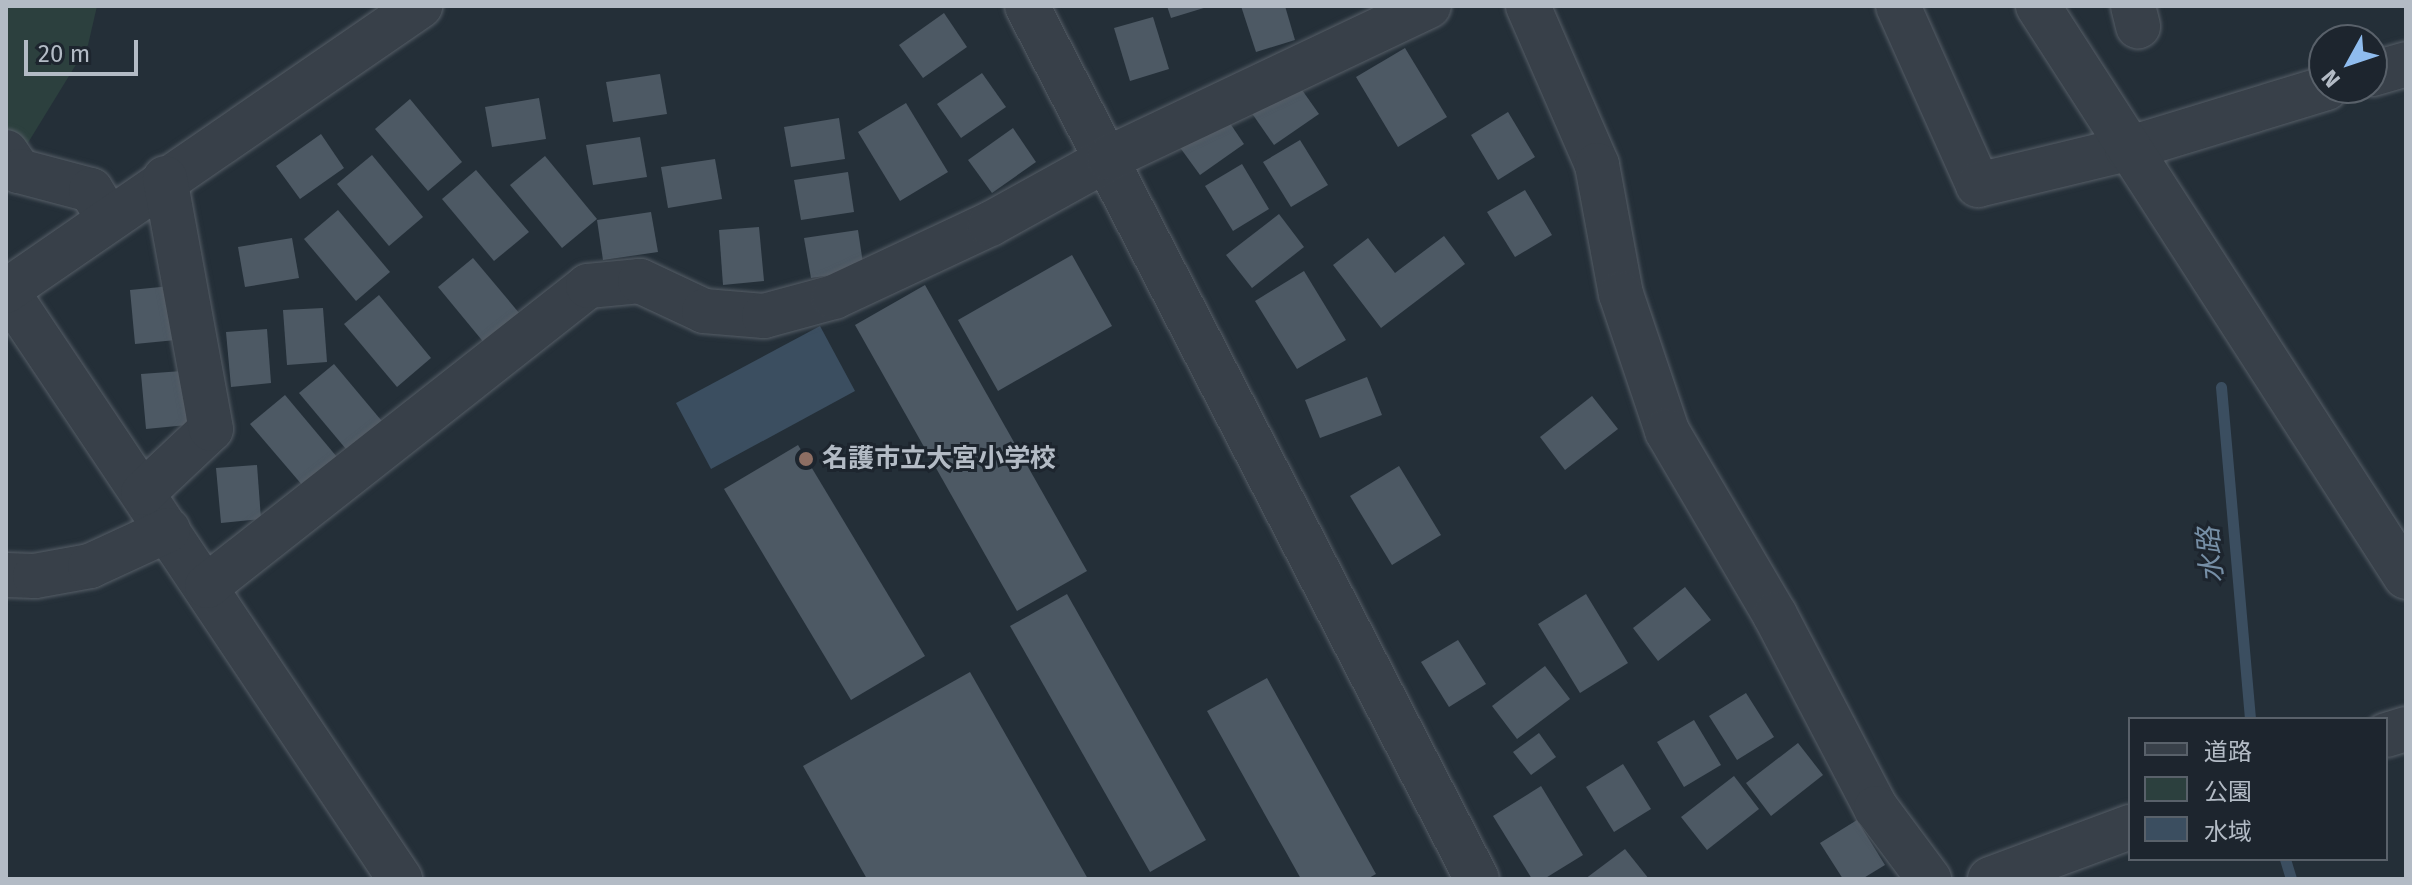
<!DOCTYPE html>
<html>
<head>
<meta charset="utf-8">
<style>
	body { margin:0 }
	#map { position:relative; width:2412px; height:885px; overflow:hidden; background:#242f38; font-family:"Fira Sans","Noto Sans JP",sans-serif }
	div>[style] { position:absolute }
	.green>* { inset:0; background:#2c403e }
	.water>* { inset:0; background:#3b4e60 }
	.stream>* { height:11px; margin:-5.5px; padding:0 5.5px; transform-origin:5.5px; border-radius:5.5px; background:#3b4e60 }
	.building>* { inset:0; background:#4d5964 }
	.roads { filter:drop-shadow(0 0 2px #565e67) drop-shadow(0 0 2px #565e67) }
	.minor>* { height:44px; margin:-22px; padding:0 22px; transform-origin:22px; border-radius:22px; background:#384049 }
	.dots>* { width:22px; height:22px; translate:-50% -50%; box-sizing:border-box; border:4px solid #1d252e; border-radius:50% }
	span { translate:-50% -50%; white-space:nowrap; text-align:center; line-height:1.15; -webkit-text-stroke:6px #1d252e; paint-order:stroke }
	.poi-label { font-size:26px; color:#b3bbc5; font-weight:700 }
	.left { translate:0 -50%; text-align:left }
	.water-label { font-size:28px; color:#768fa6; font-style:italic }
	.frame { position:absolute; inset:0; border:8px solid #b3bbc5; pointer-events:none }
	.legend { position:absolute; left:2128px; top:717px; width:260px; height:144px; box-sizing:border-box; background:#1d252e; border:2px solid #59616a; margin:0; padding:10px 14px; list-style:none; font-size:24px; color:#b3bbc5 }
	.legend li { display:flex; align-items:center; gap:16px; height:40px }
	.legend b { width:40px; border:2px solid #59616a }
	.north { position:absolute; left:2308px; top:24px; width:80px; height:80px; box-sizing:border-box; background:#1d252e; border:2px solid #59616a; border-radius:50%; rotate:230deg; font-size:22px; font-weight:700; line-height:32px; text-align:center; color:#b3bbc5 }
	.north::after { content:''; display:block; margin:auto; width:28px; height:36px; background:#8fbcee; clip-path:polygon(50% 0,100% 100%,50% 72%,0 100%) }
	.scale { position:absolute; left:24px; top:40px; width:114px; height:36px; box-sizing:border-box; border:4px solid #b3bbc5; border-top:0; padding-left:10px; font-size:24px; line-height:28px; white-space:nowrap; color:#b3bbc5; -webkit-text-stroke:6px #1d252e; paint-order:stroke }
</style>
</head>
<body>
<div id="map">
	<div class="green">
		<div style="clip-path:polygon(6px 6px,97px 6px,88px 45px,18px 159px,6px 145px)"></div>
	</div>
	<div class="water">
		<div style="clip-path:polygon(820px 326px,855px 391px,711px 469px,676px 403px)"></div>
	</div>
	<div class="stream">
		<div style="left:2221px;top:387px;width:333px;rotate:85deg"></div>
		<div style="left:2285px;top:859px;width:21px;rotate:73deg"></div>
	</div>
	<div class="building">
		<div style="clip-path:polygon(1167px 6px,1207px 6px,1207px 7px,1171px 18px)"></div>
		<div style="clip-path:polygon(1241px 6px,1285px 6px,1295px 40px,1256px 52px)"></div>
		<div style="clip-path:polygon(944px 13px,967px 47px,923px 78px,899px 45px)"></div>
		<div style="clip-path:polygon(1153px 17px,1169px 69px,1130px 81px,1114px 28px)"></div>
		<div style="clip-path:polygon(1405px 48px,1447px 117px,1398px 147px,1356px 77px)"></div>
		<div style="clip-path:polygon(982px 73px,1006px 107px,961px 138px,937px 104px)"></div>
		<div style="clip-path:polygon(660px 74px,667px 114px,613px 122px,606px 82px)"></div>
		<div style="clip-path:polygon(1295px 80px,1319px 114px,1274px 145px,1251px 112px)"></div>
		<div style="clip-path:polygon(539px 98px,546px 139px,492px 147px,485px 107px)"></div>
		<div style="clip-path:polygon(410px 99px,462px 162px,428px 191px,375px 129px)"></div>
		<div style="clip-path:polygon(906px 103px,948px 172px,900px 201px,858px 132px)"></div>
		<div style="clip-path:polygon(1221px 110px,1244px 144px,1200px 175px,1176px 142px)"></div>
		<div style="clip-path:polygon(1508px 112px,1535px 157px,1498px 180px,1471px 135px)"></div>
		<div style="clip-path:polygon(839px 118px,845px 159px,791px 167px,784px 127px)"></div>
		<div style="clip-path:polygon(1013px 128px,1036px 162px,992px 193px,968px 160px)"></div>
		<div style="clip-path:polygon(321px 134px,344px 168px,300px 199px,276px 166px)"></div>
		<div style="clip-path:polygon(640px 137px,647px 177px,593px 185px,586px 145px)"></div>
		<div style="clip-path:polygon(1300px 140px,1328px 185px,1291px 207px,1263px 162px)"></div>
		<div style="clip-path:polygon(372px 155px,423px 217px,389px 246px,337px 184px)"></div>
		<div style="clip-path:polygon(545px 156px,597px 219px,562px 248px,510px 185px)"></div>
		<div style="clip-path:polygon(715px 159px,722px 199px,668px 208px,661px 167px)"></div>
		<div style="clip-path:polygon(1242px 164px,1269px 209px,1233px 231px,1205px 186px)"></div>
		<div style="clip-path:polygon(476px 170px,529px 232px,494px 261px,442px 199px)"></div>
		<div style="clip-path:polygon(848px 172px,854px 212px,801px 220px,794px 180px)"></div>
		<div style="clip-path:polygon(1525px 190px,1552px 235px,1515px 257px,1487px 212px)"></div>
		<div style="clip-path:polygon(338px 210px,390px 272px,356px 301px,304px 239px)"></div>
		<div style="clip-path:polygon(651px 212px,658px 252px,603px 260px,597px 220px)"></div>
		<div style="clip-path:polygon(1279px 214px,1304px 247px,1252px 288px,1226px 255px)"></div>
		<div style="clip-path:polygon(759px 227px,764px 281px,723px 285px,719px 230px)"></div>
		<div style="clip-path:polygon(858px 230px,864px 270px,811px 278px,804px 238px)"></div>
		<div style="clip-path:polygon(1444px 236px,1465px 264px,1381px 328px,1333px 265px,1368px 238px,1395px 273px)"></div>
		<div style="clip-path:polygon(292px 238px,299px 278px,245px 287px,238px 247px)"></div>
		<div style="clip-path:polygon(1072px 255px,1112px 326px,998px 391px,958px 320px)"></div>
		<div style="clip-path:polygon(473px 258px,525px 320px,490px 350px,438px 287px)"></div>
		<div style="clip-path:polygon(1304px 271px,1346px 340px,1297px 369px,1255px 301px)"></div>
		<div style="clip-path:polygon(925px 285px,1087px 571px,1017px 611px,855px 325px)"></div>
		<div style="clip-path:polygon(171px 286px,176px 340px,135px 344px,130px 290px)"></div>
		<div style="clip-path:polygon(379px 295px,431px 358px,397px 387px,344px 324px)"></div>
		<div style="clip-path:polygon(323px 308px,327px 362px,287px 365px,283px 310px)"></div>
		<div style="clip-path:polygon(267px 329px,271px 383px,231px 387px,226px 332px)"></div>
		<div style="clip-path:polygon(334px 364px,386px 426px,351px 455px,299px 393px)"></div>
		<div style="clip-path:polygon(182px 371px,187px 425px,146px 429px,141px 374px)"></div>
		<div style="clip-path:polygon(1367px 377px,1382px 415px,1320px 438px,1305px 400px)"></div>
		<div style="clip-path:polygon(285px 395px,337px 457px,303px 486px,250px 424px)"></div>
		<div style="clip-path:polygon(1592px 396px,1618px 429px,1565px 470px,1540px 437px)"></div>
		<div style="clip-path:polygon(798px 445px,925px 656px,851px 700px,724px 489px)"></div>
		<div style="clip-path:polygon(257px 465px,261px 519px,221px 523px,216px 468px)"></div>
		<div style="clip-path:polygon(1399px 466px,1441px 535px,1392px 565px,1350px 496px)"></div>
		<div style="clip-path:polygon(1685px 587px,1711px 620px,1658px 661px,1633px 628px)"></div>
		<div style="clip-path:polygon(1067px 594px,1206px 840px,1150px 872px,1010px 626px)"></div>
		<div style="clip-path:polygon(1586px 594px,1628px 663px,1580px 693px,1538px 624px)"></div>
		<div style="clip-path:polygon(1458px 640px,1486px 684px,1449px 707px,1421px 662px)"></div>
		<div style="clip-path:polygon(1545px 666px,1570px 699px,1517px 739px,1492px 706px)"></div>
		<div style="clip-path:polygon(970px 672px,1088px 879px,867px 879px,803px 766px)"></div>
		<div style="clip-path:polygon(1267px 678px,1376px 874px,1367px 879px,1301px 879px,1207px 711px)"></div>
		<div style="clip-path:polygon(1746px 693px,1774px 737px,1737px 760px,1709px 716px)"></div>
		<div style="clip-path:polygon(1694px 720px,1721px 765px,1684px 787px,1657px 742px)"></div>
		<div style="clip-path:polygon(1539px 733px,1556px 757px,1531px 775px,1513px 752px)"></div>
		<div style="clip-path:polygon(1798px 743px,1823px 775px,1771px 816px,1746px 783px)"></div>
		<div style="clip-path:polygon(1623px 764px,1651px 809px,1614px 832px,1586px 787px)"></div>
		<div style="clip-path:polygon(1734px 776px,1759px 809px,1707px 850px,1681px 817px)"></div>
		<div style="clip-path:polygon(1541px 786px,1583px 855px,1544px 879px,1532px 879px,1493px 816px)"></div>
		<div style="clip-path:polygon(1857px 820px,1885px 865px,1862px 879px,1843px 879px,1820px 843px)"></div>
		<div style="clip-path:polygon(1625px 849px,1649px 879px,1585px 879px)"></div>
	</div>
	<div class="roads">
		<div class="minor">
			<div style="left:1027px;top:6px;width:982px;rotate:62.73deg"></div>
			<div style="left:1528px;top:6px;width:173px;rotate:66.5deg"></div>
			<div style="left:1597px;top:165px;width:131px;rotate:79.5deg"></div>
			<div style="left:1621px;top:294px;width:145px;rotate:71.4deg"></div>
			<div style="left:1667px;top:431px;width:213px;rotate:59.6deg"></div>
			<div style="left:1775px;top:615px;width:218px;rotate:62.4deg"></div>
			<div style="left:1876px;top:808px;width:89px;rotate:53.3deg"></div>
			<div style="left:1898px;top:6px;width:196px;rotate:65.9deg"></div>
			<div style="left:1978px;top:185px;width:153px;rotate:-13.6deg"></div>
			<div style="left:2127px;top:149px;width:208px;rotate:-17deg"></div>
			<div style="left:2038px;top:6px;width:679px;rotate:57.2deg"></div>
			<div style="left:2133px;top:6px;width:21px;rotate:76deg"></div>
			<div style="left:2372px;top:74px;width:35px;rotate:-16deg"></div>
			<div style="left:6px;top:152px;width:23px;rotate:56deg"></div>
			<div style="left:19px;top:171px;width:74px;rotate:14.8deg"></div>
			<div style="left:91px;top:190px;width:33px;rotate:59deg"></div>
			<div style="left:6px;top:290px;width:709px;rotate:56.22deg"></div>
			<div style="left:6px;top:291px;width:503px;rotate:-34.54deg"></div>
			<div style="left:143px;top:493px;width:93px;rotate:-43.3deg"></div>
			<div style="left:211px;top:429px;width:255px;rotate:-100.4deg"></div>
			<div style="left:6px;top:575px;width:29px;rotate:2deg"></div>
			<div style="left:35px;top:576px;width:56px;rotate:-10.3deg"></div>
			<div style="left:90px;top:566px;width:86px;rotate:-24.8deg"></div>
			<div style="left:207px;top:586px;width:485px;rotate:-38.2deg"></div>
			<div style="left:588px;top:286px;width:52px;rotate:-5.5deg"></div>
			<div style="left:640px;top:281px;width:71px;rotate:25.1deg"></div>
			<div style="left:704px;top:311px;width:60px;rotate:4.8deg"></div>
			<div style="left:764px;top:316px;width:73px;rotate:-15.2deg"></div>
			<div style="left:834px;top:297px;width:172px;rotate:-25.1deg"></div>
			<div style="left:990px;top:224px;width:136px;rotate:-29deg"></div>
			<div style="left:1109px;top:158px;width:354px;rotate:-25.4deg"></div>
			<div style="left:2386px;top:735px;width:21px;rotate:-17deg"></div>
			<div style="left:1990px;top:879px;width:149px;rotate:-20.4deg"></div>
		</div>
	</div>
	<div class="dots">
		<div style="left:806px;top:459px;background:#8d6e63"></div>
	</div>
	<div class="poi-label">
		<span class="left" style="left:822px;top:459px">名護市立大宮小学校</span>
	</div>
	<div class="water-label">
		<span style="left:2211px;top:555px;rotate:-95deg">水路</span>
	</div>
	<div class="frame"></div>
	<ul class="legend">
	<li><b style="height:10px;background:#384049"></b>道路</li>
	<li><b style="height:22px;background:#2c403e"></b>公園</li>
	<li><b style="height:22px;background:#3b4e60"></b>水域</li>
	</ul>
	<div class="north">N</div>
	<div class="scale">20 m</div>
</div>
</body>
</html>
